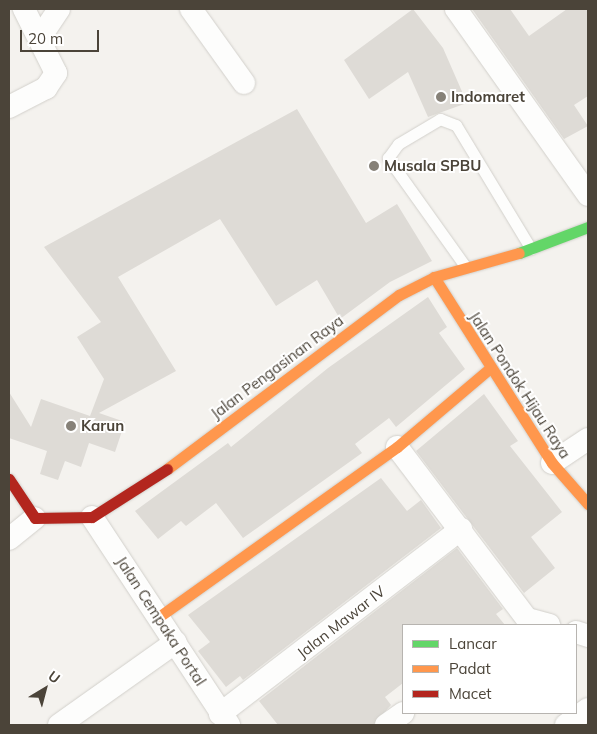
<!DOCTYPE html>
<html>
<head>
<meta charset="utf-8">
<style>
	body { margin:0 }
	#map { position:relative; width:597px; height:734px; overflow:hidden; background:#f4f2ee; font-family:Mulish,sans-serif }
	div>[style] { position:absolute }
	.building>* { inset:0; background:#dedbd6 }
	.roads { filter:drop-shadow(0 0 1px #d2d0cb) drop-shadow(0 0 1px #d2d0cb) }
	.lane>* { height:11px; margin:-5.5px; padding:0 5.5px; transform-origin:5.5px; border-radius:5.5px; background:#fdfdfc }
	.street>* { height:22px; margin:-11px; padding:0 11px; transform-origin:11px; border-radius:11px; background:#fdfdfc }
	.fast>* { height:11px; margin:-5.5px; padding:0 5.5px; transform-origin:5.5px; border-radius:5.5px; background:#63d668 }
	.slow>* { height:11px; margin:-5.5px; padding:0 5.5px; transform-origin:5.5px; border-radius:5.5px; background:#ff974d }
	.jam>* { height:11px; margin:-5.5px; padding:0 5.5px; transform-origin:5.5px; border-radius:5.5px; background:#b3261e }
	.dots>* { width:14px; height:14px; translate:-50% -50%; box-sizing:border-box; border:2px solid #fff; border-radius:50% }
	span { translate:-50% -50%; white-space:nowrap; text-align:center; line-height:1.15; -webkit-text-stroke:4px #fff; paint-order:stroke }
	.poi-label { font-size:15px; color:#4b4439; font-weight:700 }
	.left { translate:0 -50%; text-align:left }
	.street-label { font-size:15px; color:#4b4439 }
	.frame { position:absolute; inset:0; border:10px solid #4b4439; pointer-events:none }
	.legend { position:absolute; left:402px; top:624px; width:175px; height:90px; box-sizing:border-box; background:#fff; border:1px solid #b7b4b0; margin:0; padding:6px 9px; list-style:none; font-size:15px; color:#4b4439 }
	.legend li { display:flex; align-items:center; gap:10px; height:25px }
	.legend b { width:25px; border:1px solid #b7b4b0 }
	.north { position:absolute; left:20px; top:664px; width:50px; height:50px; -webkit-text-stroke:4px #fff; paint-order:stroke; rotate:37deg; font-size:14px; font-weight:700; line-height:20px; text-align:center; color:#4b4439 }
	.north::after { content:''; display:block; margin:auto; width:18px; height:22px; background:#4b4439; clip-path:polygon(50% 0,100% 100%,50% 72%,0 100%) }
	.scale { position:absolute; left:20px; top:30px; width:79px; height:22px; box-sizing:border-box; border:2px solid #4b4439; border-top:0; padding-left:6px; font-size:15px; line-height:18px; white-space:nowrap; color:#4b4439; -webkit-text-stroke:4px #fff; paint-order:stroke }
</style>
</head>
<body>
<div id="map">
	<div class="building">
		<div style="clip-path:polygon(413px 9px,443px 48px,467px 103px,428px 117px,408px 72px,369px 99px,344px 60px)"></div>
		<div style="clip-path:polygon(472px 9px,510px 9px,529px 36px,567px 9px,588px 9px,588px 96px,574px 105px,588px 126px,564px 139px)"></div>
		<div style="clip-path:polygon(297px 109px,366px 223px,397px 204px,432px 261px,390px 282px,340px 319px,317px 280px,276px 306px,220px 219px,118px 277px,176px 371px,99px 413px,125px 422px,115px 452px,89px 443px,81px 467px,65px 461px,58px 480px,40px 474px,47px 451px,9px 438px,9px 392px,31px 427px,41px 399px,90px 416px,104px 379px,77px 337px,101px 322px,44px 247px)"></div>
		<div style="clip-path:polygon(428px 297px,447px 327px,439px 333px,465px 369px,396px 427px,389px 418px,355px 444px,362px 453px,243px 538px,216px 503px,186px 526px,181px 521px,158px 539px,135px 511px,228px 443px,231px 447px,328px 368px)"></div>
		<div style="clip-path:polygon(484px 394px,518px 441px,510px 446px,562px 512px,531px 537px,555px 568px,524px 593px,416px 451px)"></div>
		<div style="clip-path:polygon(381px 478px,407px 511px,421px 500px,441px 528px,243px 680px,240px 676px,226px 687px,198px 651px,210px 642px,188px 615px)"></div>
		<div style="clip-path:polygon(457px 548px,503px 609px,496px 614px,505px 625px,403px 625px,403px 683px,385px 697px,391px 705px,373px 725px,278px 725px,259px 701px)"></div>
	</div>
	<div class="roads">
		<div class="lane">
			<div style="left:465px;top:266px;width:133px;rotate:-125.5deg"></div>
			<div style="left:388px;top:158px;width:17px;rotate:-54deg"></div>
			<div style="left:398px;top:144px;width:49px;rotate:-30.8deg"></div>
			<div style="left:440px;top:119px;width:17px;rotate:21deg"></div>
			<div style="left:456px;top:125px;width:145px;rotate:58.8deg"></div>
		</div>
		<div class="street">
			<div style="left:191px;top:9px;width:91px;rotate:54.4deg"></div>
			<div style="left:456px;top:9px;width:228px;rotate:54.6deg"></div>
			<div style="left:41px;top:36px;width:32px;rotate:-56deg"></div>
			<div style="left:9px;top:107px;width:42px;rotate:-27.2deg"></div>
			<div style="left:46px;top:88px;width:18px;rotate:-56deg"></div>
			<div style="left:56px;top:73px;width:72px;rotate:-116.6deg"></div>
			<div style="left:397px;top:447px;width:216px;rotate:52.9deg"></div>
			<div style="left:527px;top:619px;width:23px;rotate:15deg"></div>
			<div style="left:552px;top:463px;width:43px;rotate:-33.7deg"></div>
			<div style="left:92px;top:517px;width:249px;rotate:56.6deg"></div>
			<div style="left:9px;top:539px;width:33px;rotate:-39deg"></div>
			<div style="left:576px;top:632px;width:13px;rotate:18deg"></div>
			<div style="left:220px;top:714px;width:304px;rotate:-37.5deg"></div>
			<div style="left:59px;top:725px;width:143px;rotate:-35.4deg"></div>
			<div style="left:386px;top:725px;width:21px;rotate:-35deg"></div>
			<div style="left:566px;top:725px;width:27px;rotate:-36deg"></div>
		</div>
		<div class="fast">
			<div style="left:519px;top:253px;width:74px;rotate:-20.6deg"></div>
		</div>
		<div class="slow">
			<div style="left:434px;top:277px;width:220px;rotate:57.6deg"></div>
			<div style="left:552px;top:463px;width:55px;rotate:48.7deg"></div>
			<div style="left:167px;top:469px;width:290px;rotate:-36.9deg"></div>
			<div style="left:399px;top:295px;width:39px;rotate:-27deg"></div>
			<div style="left:434px;top:277px;width:88px;rotate:-15.8deg"></div>
			<div style="left:160px;top:616px;width:291px;rotate:-35.5deg"></div>
			<div style="left:397px;top:447px;width:122px;rotate:-40.3deg"></div>
		</div>
		<div class="jam">
			<div style="left:9px;top:479px;width:47px;rotate:56.3deg"></div>
			<div style="left:35px;top:518px;width:57px;rotate:-1deg"></div>
			<div style="left:92px;top:517px;width:89px;rotate:-32.6deg"></div>
		</div>
	</div>
	<div class="dots">
		<div style="left:441px;top:97px;background:#868178"></div>
		<div style="left:374px;top:166px;background:#868178"></div>
		<div style="left:71px;top:426px;background:#868178"></div>
	</div>
	<div class="poi-label">
		<span class="left" style="left:451px;top:97px">Indomaret</span>
		<span class="left" style="left:384px;top:166px">Musala SPBU</span>
		<span class="left" style="left:81px;top:426px">Karun</span>
	</div>
	<div class="street-label">
		<span style="left:277px;top:367px;rotate:-37deg">Jalan Pengasinan Raya</span>
		<span style="left:520px;top:385px;rotate:57deg">Jalan Pondok Hijau Raya</span>
		<span style="left:161px;top:621px;rotate:57deg">Jalan Cempaka Portal</span>
		<span style="left:341px;top:622px;rotate:-38deg">Jalan Mawar IV</span>
	</div>
	<div class="frame"></div>
	<ul class="legend">
	<li><b style="height:6px;background:#63d668"></b>Lancar</li>
	<li><b style="height:6px;background:#ff974d"></b>Padat</li>
	<li><b style="height:6px;background:#b3261e"></b>Macet</li>
	</ul>
	<div class="north">U</div>
	<div class="scale">20 m</div>
</div>
</body>
</html>
